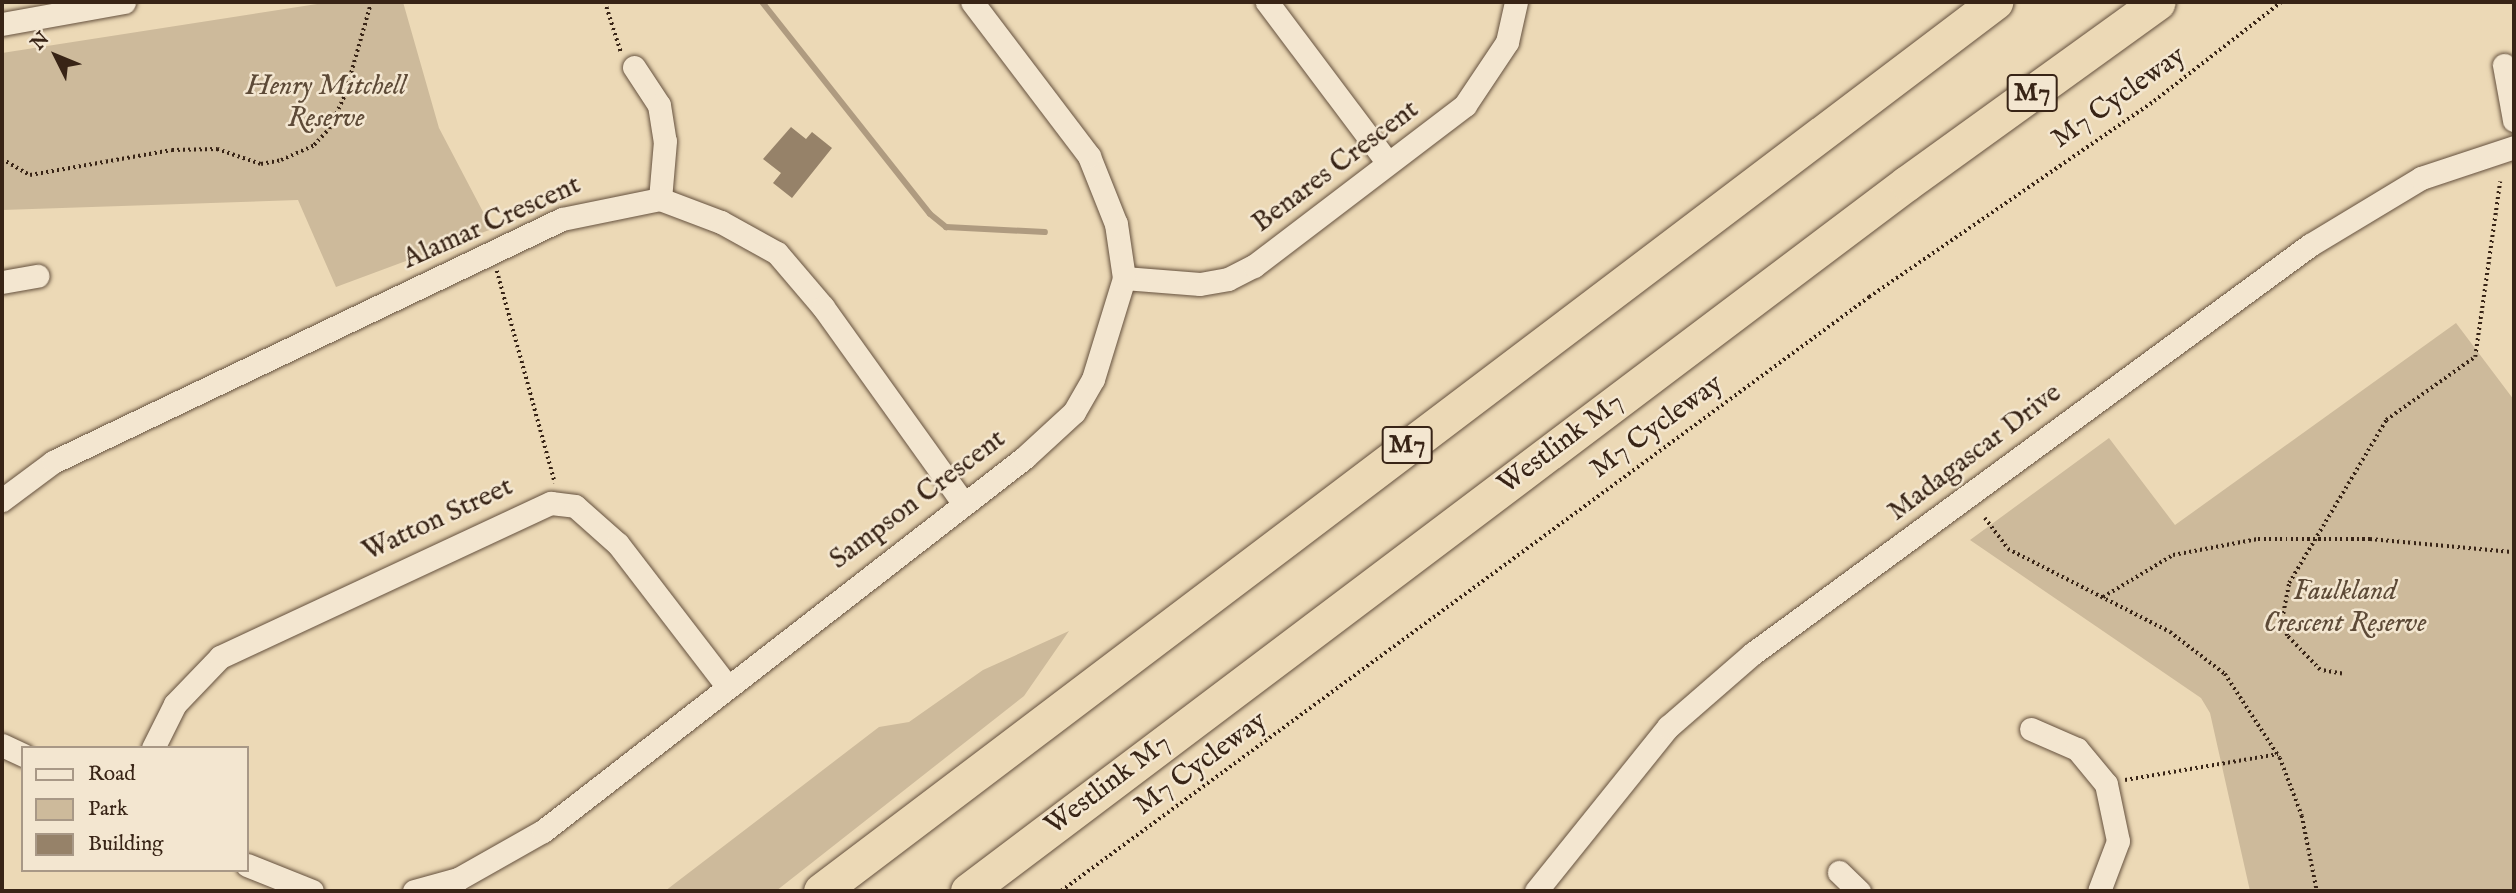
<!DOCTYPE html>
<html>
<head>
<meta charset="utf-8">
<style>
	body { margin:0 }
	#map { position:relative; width:2516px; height:893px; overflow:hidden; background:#ecd9b6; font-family:"IM FELL English",serif }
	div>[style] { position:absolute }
	.green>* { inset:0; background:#cdba9b }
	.stream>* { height:6px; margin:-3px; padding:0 3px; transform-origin:3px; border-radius:3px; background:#af9b80 }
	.building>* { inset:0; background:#968269 }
	.path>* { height:3.5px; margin-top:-1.75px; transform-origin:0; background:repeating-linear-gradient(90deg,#382416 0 2px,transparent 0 5.5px) }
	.roads { filter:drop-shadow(0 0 2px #65513e) drop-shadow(0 0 2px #65513e) }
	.minor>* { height:23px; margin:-11.5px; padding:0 11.5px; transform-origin:11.5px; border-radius:11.5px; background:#f3e6d0 }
	.highway>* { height:35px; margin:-17.5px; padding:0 17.5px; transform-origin:17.5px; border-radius:17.5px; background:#ecd9b6 }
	span { translate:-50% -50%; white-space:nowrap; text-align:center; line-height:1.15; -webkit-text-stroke:5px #f3e6d0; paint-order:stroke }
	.shield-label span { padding:2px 5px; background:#f3e6d0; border:2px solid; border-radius:5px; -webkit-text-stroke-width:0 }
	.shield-label { font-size:26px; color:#382416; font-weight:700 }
	.park-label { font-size:28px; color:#5d4a37; font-style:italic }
	.street-label { font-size:28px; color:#382416 }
	.frame { position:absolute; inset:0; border:4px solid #382416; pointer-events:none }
	.legend { position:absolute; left:21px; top:746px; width:228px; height:126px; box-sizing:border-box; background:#f3e6d0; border:2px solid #a89886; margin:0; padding:9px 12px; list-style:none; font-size:21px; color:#382416 }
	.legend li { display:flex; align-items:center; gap:14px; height:35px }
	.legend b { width:35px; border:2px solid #a89886 }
	.north { position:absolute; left:21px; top:21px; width:70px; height:70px; -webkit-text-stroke:5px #f3e6d0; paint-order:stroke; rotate:313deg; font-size:19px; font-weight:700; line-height:28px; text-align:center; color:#382416 }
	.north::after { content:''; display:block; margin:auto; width:24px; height:32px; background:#382416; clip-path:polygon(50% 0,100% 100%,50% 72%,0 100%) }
</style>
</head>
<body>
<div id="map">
	<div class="green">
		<div style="clip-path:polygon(330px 2px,403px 2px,439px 128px,492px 229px,336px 287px,298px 200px,2px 210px,2px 53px)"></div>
		<div style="clip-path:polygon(2456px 323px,2514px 400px,2514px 891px,2250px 891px,2210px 713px,2201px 698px,1970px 540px,2109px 438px,2175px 525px)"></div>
		<div style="clip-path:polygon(1069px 631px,1024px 696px,776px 891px,665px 891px,879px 727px,909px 722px,983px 670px)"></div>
	</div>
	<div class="stream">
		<div style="left:762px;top:2px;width:270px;rotate:51.6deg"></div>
		<div style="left:930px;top:214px;width:21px;rotate:39deg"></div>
		<div style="left:946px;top:227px;width:99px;rotate:2.9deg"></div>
	</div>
	<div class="building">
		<div style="clip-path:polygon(791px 127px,806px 139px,812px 132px,832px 148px,792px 198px,773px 183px,781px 173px,763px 159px)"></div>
	</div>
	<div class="path">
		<div style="left:605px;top:2px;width:52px;rotate:72.3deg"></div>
		<div style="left:2px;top:159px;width:32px;rotate:30deg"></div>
		<div style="left:30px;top:175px;width:144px;rotate:-10deg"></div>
		<div style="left:172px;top:150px;width:45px;rotate:-1.3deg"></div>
		<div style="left:217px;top:149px;width:46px;rotate:18.8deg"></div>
		<div style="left:261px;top:164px;width:20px;rotate:-11deg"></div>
		<div style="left:281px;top:160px;width:36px;rotate:-24deg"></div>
		<div style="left:314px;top:145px;width:22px;rotate:-47deg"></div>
		<div style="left:329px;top:129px;width:38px;rotate:-65deg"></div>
		<div style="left:345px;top:94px;width:96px;rotate:-74.2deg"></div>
		<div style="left:497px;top:271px;width:220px;rotate:74.7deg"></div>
		<div style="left:1985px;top:518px;width:39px;rotate:53deg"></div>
		<div style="left:2008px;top:549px;width:182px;rotate:27.1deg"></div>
		<div style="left:2170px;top:632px;width:69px;rotate:37.4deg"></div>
		<div style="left:2225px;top:674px;width:100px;rotate:56.8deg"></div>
		<div style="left:2280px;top:758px;width:62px;rotate:69.2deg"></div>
		<div style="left:2302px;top:816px;width:76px;rotate:78.7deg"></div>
		<div style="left:2103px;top:597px;width:82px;rotate:-31deg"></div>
		<div style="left:2173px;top:555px;width:86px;rotate:-10.7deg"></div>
		<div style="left:2258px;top:539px;width:112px"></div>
		<div style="left:2370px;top:539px;width:145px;rotate:5.2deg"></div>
		<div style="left:2342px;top:674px;width:22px;rotate:-170deg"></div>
		<div style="left:2320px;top:670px;width:47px;rotate:-134.1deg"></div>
		<div style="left:2287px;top:636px;width:18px;rotate:-106deg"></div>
		<div style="left:2282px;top:619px;width:37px;rotate:-79deg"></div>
		<div style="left:2289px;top:583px;width:190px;rotate:-59.2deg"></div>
		<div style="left:2386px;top:420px;width:109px;rotate:-35.3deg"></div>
		<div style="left:2475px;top:357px;width:177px;rotate:-81.9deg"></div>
		<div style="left:2125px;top:780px;width:155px;rotate:-9.6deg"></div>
		<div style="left:1061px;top:891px;width:1003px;rotate:-36.32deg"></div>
		<div style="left:1869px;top:297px;width:346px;rotate:-34.5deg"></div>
		<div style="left:2154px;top:101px;width:161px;rotate:-37.9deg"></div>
	</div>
	<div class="roads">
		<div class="minor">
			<div style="left:1267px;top:2px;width:201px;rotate:53.1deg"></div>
			<div style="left:2px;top:24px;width:124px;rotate:-10.2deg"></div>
			<div style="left:2504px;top:65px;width:56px;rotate:79.7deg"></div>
			<div style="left:634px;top:67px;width:45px;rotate:56.7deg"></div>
			<div style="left:659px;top:105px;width:36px;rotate:81deg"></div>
			<div style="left:665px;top:141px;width:58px;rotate:94.9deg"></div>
			<div style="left:1124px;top:278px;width:76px;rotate:4.5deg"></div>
			<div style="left:1200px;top:284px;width:28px;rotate:-10deg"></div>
			<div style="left:1228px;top:279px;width:29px;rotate:-27deg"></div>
			<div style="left:1254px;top:266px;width:265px;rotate:-37.3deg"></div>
			<div style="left:1465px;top:105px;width:76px;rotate:-56.3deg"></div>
			<div style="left:1507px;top:42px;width:41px;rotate:-77.3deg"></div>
			<div style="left:2px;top:282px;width:36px;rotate:-10deg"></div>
			<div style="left:2px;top:500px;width:64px;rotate:-36.7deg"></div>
			<div style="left:53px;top:462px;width:564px;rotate:-25.52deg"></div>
			<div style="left:562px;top:219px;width:100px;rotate:-11.5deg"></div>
			<div style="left:660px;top:199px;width:65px;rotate:20.7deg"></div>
			<div style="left:721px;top:222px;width:64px;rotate:29deg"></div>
			<div style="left:777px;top:253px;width:71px;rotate:49.6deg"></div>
			<div style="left:823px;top:307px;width:239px;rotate:54.4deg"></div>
			<div style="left:2031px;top:729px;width:50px;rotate:23.5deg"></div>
			<div style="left:2077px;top:749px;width:45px;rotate:50.4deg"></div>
			<div style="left:2106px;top:784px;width:58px;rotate:78.1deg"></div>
			<div style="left:2118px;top:841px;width:53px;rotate:110.8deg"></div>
			<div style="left:2px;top:745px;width:23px;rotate:25deg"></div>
			<div style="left:153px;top:748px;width:49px;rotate:-63.4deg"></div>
			<div style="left:175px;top:704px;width:65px;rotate:-46.2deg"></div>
			<div style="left:220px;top:657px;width:365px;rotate:-25deg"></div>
			<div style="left:551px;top:503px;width:24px;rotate:7deg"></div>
			<div style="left:575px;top:506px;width:57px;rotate:41.5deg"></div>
			<div style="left:618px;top:544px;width:178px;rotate:52.5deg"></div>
			<div style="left:247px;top:865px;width:70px;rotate:21.8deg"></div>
			<div style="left:1839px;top:872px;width:28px;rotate:44deg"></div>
			<div style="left:414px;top:891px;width:46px;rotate:-15.3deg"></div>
			<div style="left:458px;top:879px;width:98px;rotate:-29.5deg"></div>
			<div style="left:543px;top:831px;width:609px;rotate:-37.79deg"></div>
			<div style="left:1024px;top:458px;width:68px;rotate:-42.6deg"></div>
			<div style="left:1074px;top:412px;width:38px;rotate:-60deg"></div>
			<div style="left:1093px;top:379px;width:106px;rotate:-72.9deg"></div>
			<div style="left:1124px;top:278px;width:55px;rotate:-98.4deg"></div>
			<div style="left:1116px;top:224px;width:73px;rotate:-111.7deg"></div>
			<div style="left:1089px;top:156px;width:193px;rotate:-127.2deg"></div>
			<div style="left:1536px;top:891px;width:211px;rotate:-51.2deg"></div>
			<div style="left:1668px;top:727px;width:111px;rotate:-41deg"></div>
			<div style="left:1752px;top:654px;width:692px;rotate:-36.24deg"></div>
			<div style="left:2310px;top:245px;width:130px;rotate:-31.1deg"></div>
			<div style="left:2421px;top:178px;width:98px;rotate:-18.4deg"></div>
		</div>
		<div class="highway">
			<div style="left:821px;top:891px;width:1473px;rotate:-37.13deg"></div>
			<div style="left:968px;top:891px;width:1176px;rotate:-37.02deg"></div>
			<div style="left:1907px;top:183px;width:309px;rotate:-35.8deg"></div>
		</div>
	</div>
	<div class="shield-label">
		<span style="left:2032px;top:93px">M7</span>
		<span style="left:1407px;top:445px">M7</span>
	</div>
	<div class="park-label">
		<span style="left:326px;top:103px">Henry Mitchell<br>Reserve</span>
		<span style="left:2345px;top:608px">Faulkland<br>Crescent Reserve</span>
	</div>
	<div class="street-label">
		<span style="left:2119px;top:98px;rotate:-35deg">M7 Cycleway</span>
		<span style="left:1336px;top:167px;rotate:-37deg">Benares Crescent</span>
		<span style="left:492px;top:223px;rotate:-24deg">Alamar Crescent</span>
		<span style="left:1657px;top:427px;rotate:-36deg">M7 Cycleway</span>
		<span style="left:1561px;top:444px;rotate:-37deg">Westlink M7</span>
		<span style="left:1975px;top:453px;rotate:-37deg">Madagascar Drive</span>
		<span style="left:918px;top:500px;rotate:-37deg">Sampson Crescent</span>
		<span style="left:438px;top:520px;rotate:-25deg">Watton Street</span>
		<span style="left:1201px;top:764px;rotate:-36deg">M7 Cycleway</span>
		<span style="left:1108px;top:785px;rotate:-37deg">Westlink M7</span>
	</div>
	<div class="frame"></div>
	<ul class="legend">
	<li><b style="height:9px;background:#f3e6d0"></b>Road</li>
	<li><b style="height:19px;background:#cdba9b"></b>Park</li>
	<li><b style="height:19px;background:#968269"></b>Building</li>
	</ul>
	<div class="north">N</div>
</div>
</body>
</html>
